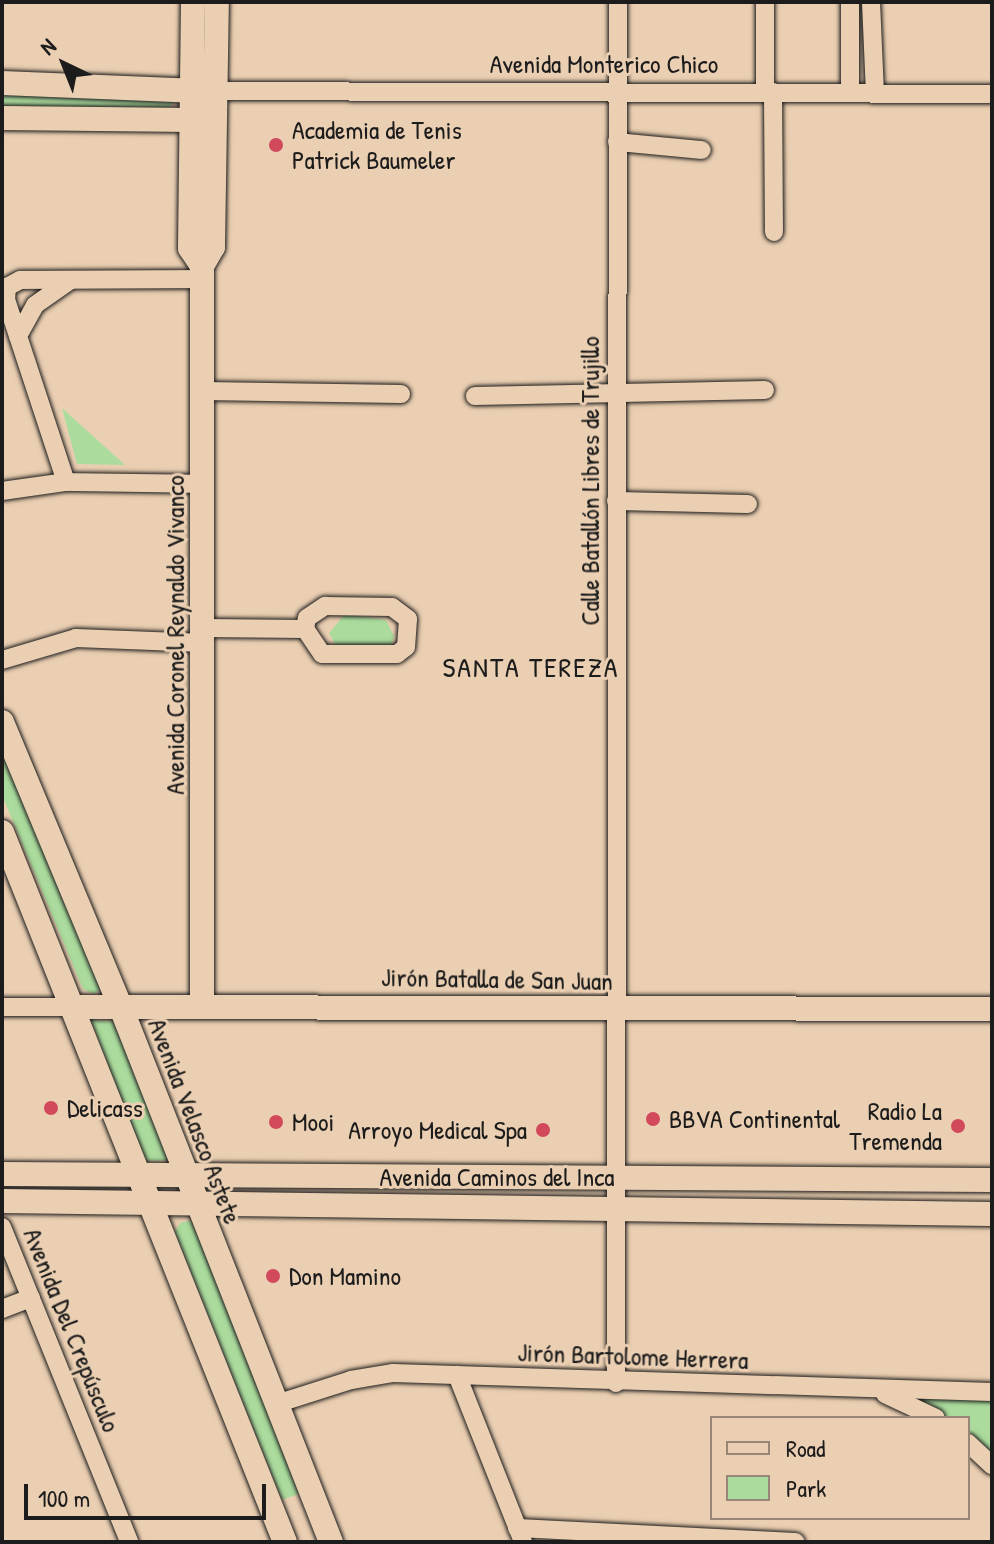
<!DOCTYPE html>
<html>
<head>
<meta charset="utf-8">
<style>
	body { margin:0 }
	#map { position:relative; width:994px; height:1544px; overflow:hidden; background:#ebcfb2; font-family:"Patrick Hand",sans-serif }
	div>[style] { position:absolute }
	.green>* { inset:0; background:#abdc9d }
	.roads { filter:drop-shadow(0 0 2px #1c1c1c) drop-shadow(0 0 2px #1c1c1c) }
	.street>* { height:18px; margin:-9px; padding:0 9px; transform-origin:9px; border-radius:9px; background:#ebcfb2 }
	.secondary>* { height:24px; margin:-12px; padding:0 12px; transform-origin:12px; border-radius:12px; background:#ebcfb2 }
	.dots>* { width:22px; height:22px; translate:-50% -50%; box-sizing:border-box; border:4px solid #ebcfb2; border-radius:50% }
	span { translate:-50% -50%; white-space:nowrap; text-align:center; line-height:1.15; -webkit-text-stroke:6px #ebcfb2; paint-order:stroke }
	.street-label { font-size:26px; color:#1c1c1c }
	.poi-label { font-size:26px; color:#1c1c1c }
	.left { translate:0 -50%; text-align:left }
	.right { translate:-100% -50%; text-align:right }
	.neighbourhood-label { font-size:28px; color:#1c1c1c; letter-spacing:2px }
	.frame { position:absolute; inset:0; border:4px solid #1c1c1c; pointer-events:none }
	.legend { position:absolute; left:710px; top:1416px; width:260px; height:104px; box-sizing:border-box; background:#ebcfb2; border:2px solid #988776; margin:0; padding:10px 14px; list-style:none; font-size:24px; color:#1c1c1c }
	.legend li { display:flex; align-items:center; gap:16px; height:40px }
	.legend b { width:40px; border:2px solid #988776 }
	.north { position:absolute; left:24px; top:24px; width:80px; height:80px; -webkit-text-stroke:6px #ebcfb2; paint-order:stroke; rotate:317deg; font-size:22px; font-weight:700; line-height:32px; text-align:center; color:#1c1c1c }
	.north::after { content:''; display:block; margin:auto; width:28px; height:36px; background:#1c1c1c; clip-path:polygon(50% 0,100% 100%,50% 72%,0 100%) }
	.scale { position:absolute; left:24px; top:1484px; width:242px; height:36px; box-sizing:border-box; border:4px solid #1c1c1c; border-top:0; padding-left:10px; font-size:24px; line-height:28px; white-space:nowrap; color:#1c1c1c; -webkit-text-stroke:6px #ebcfb2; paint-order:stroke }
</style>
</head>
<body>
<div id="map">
	<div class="green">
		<div style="clip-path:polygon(2px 94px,175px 100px,167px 111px,2px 112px)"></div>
		<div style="clip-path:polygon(62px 408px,125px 465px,77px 464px)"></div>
		<div style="clip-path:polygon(345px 614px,386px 620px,394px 636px,391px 647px,338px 649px,329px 633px)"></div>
		<div style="clip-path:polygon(2px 739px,103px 986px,94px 994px,83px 989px,2px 795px)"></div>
		<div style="clip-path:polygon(91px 1020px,116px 1022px,169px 1160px,145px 1161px)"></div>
		<div style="clip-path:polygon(192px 1220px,304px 1492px,282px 1500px,175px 1232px,180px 1223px)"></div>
		<div style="clip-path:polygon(913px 1396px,992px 1396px,992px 1453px,968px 1431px,968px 1418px,948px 1418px)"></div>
	</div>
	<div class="roads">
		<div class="street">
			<div style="left:765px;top:2px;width:90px;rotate:90deg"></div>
			<div style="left:850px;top:2px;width:90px;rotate:90deg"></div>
			<div style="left:871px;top:2px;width:91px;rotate:87.5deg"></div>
			<div style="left:216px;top:91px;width:776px;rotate:0.22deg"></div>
			<div style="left:773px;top:92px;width:140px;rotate:89.6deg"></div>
			<div style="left:617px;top:142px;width:85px;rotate:5.4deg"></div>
			<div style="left:18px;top:336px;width:35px;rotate:-61deg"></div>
			<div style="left:35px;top:305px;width:42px;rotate:-35.2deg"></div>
			<div style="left:204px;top:391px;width:197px;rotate:0.9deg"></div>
			<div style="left:475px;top:396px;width:290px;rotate:-1.2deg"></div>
			<div style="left:66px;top:482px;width:192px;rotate:-108.2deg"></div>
			<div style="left:6px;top:300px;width:13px;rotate:-86deg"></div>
			<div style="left:7px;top:287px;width:15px;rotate:-28deg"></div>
			<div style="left:20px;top:280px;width:183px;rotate:-0.3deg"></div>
			<div style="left:2px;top:491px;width:65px;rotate:-8deg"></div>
			<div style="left:66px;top:482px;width:138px;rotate:0.8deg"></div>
			<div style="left:616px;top:501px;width:132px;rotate:1.3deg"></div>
			<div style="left:325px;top:606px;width:67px;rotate:0.9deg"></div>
			<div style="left:392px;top:607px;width:20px;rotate:37deg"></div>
			<div style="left:408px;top:619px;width:28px;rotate:94deg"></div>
			<div style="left:406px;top:647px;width:11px;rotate:142deg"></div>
			<div style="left:397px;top:654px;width:75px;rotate:180deg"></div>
			<div style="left:322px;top:654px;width:30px;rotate:-124deg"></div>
			<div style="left:305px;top:629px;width:11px;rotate:-80deg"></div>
			<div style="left:307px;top:618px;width:22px;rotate:-34deg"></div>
			<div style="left:204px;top:628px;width:101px;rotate:0.6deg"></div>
			<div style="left:2px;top:660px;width:77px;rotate:-16.6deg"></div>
			<div style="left:76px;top:638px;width:128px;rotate:2.2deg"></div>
			<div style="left:2px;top:1007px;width:72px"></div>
			<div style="left:2px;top:1227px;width:340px;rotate:68deg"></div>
			<div style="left:2px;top:1309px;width:31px;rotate:-21deg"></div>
			<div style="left:457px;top:1375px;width:180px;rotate:68.4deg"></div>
			<div style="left:616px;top:1383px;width:1381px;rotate:-89.92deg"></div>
			<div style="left:885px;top:1394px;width:56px;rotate:25.2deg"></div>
			<div style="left:276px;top:1404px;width:79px;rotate:-17.7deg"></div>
			<div style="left:351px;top:1380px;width:43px;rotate:-9.5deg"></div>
			<div style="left:393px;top:1373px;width:599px;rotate:1.82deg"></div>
			<div style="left:968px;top:1443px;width:33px;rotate:43deg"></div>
			<div style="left:517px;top:1528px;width:279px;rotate:2.9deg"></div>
		</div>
		<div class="secondary">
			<div style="left:193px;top:2px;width:246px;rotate:90.7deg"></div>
			<div style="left:190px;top:248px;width:22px;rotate:56deg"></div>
			<div style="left:2px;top:83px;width:203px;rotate:2.3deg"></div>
			<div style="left:2px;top:118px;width:190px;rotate:0.6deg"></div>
			<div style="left:192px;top:120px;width:16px;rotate:-50deg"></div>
			<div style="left:2px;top:722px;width:307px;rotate:67.4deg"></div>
			<div style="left:120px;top:1005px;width:577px;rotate:68.55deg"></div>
			<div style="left:2px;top:832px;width:764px;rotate:68.27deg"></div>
			<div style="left:202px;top:1005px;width:739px;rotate:-90deg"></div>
			<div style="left:202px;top:266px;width:22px;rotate:-60deg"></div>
			<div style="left:213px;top:247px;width:245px;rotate:-89.1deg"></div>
			<div style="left:74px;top:1007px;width:918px;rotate:0.12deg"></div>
			<div style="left:2px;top:1174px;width:990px;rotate:0.35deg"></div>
			<div style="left:2px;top:1201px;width:990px;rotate:0.75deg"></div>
		</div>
	</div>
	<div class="dots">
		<div style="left:276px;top:145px;background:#d1495b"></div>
		<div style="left:51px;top:1108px;background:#d1495b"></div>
		<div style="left:653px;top:1119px;background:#d1495b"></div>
		<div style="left:276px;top:1122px;background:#d1495b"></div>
		<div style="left:958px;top:1126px;background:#d1495b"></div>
		<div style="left:543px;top:1130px;background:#d1495b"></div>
		<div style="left:273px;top:1276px;background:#d1495b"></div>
	</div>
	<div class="street-label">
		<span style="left:604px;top:64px">Avenida Monterico Chico</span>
		<span style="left:590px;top:481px;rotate:-90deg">Calle Batallón Libres de Trujillo</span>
		<span style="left:175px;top:635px;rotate:-90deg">Avenida Coronel Reynaldo Vivanco</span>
		<span style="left:497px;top:979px;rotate:1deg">Jirón Batalla de San Juan</span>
		<span style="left:195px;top:1121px;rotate:69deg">Avenida Velasco Astete</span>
		<span style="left:497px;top:1177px">Avenida Caminos del Inca</span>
		<span style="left:72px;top:1330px;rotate:68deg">Avenida Del Crepúsculo</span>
		<span style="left:633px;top:1356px;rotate:2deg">Jirón Bartolome Herrera</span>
	</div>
	<div class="poi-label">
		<span class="left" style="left:292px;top:145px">Academia de Tenis<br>Patrick Baumeler</span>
		<span class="left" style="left:67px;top:1108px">Delicass</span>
		<span class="right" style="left:942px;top:1126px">Radio La<br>Tremenda</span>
		<span class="left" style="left:669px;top:1119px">BBVA Continental</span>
		<span class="left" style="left:292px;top:1122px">Mooi</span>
		<span class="right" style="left:527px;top:1130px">Arroyo Medical Spa</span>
		<span class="left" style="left:289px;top:1276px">Don Mamino</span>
	</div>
	<div class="neighbourhood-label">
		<span style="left:531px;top:667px">SANTA TEREZA</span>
	</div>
	<div class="frame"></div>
	<ul class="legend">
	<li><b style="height:10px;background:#ebcfb2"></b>Road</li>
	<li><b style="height:22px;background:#abdc9d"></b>Park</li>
	</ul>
	<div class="north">N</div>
	<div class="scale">100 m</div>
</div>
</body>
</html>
